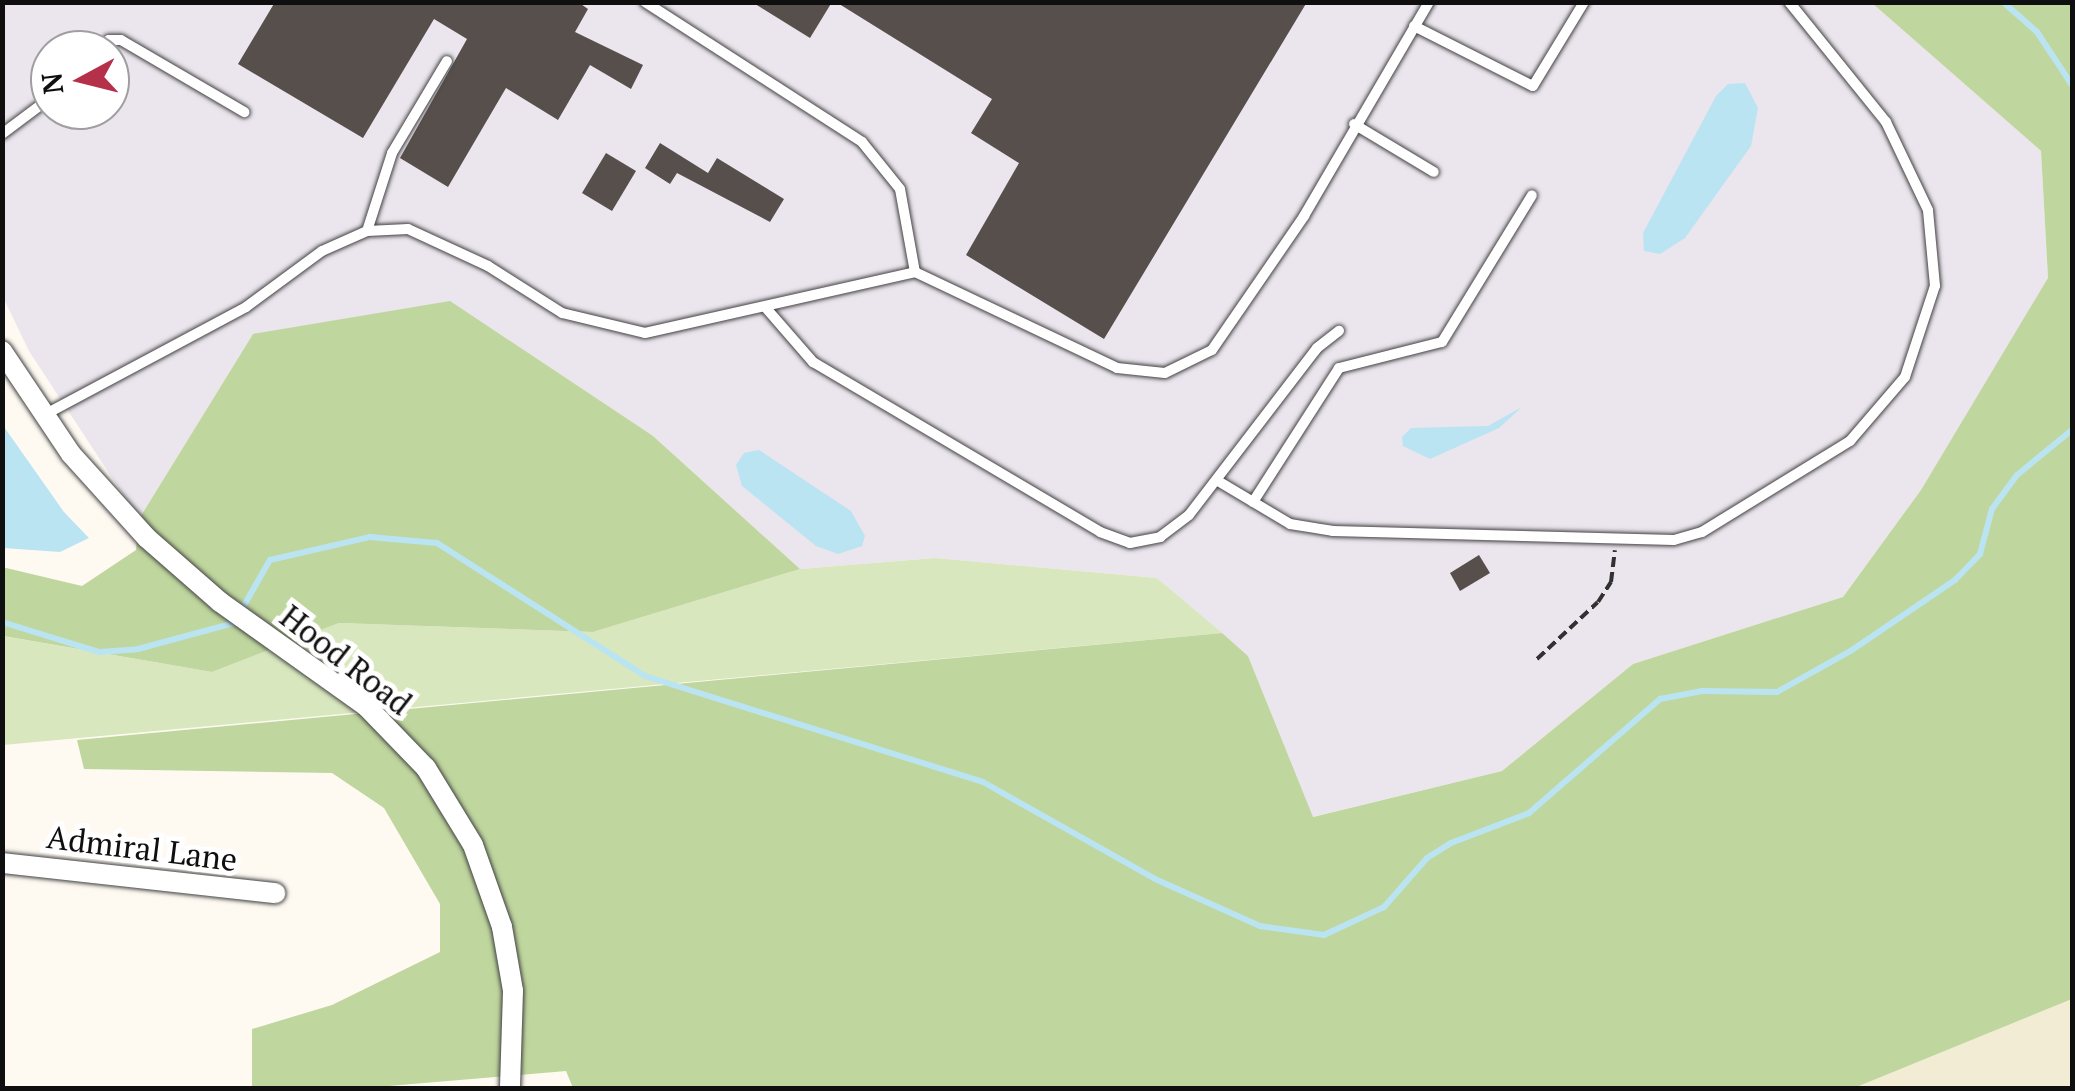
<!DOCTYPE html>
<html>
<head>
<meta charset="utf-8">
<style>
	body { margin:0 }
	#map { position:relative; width:2075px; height:1091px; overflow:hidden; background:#fefaf2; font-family:"PT Serif",serif }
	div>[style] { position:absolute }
	.industrial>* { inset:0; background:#ebe5ed }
	.farmland>* { inset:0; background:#f3ecd4 }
	.green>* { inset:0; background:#d8e7be }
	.forest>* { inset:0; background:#bfd69e }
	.water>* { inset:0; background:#bbe4f2 }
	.stream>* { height:6px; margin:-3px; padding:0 3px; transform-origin:3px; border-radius:3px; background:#bbe4f2 }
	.building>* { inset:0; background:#574f4c }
	.path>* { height:4px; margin-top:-2px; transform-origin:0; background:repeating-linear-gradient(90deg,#313131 0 10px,transparent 0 15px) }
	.roads { filter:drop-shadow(0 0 2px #424242) drop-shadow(0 0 2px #424242) }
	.service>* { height:10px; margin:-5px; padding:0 5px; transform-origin:5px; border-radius:5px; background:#fff }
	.minor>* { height:20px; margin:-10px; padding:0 10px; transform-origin:10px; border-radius:10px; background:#fff }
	span { translate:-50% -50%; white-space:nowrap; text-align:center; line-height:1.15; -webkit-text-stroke:10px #fff; paint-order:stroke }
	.street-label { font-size:32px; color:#0f0f0f }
	.frame { position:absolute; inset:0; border:5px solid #0f0f0f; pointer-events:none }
	.north { position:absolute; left:30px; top:30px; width:100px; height:100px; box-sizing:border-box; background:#fff; border:2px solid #9f9f9f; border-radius:50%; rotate:263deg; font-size:28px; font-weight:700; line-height:40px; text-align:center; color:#0f0f0f }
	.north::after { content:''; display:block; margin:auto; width:35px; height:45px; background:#b53149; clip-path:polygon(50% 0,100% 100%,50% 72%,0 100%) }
</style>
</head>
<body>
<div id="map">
	<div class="industrial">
		<div style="clip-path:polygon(evenodd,3px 2px,1872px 3px,2041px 151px,2048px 279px,1921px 490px,1843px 597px,1633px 664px,1502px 771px,1312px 817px,1248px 656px,1157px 578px,935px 558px,800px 569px,653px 436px,253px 334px,139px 519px,29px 351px,3px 297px,3px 2px,50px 50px,110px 50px,110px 110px,50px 110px,50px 50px)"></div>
	</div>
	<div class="farmland">
		<div style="clip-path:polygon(2072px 999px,2072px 1088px,1854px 1088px)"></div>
	</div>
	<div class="green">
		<div style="clip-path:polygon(935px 558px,1157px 578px,1222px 633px,3px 745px,2px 636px,212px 672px,339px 623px,593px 632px,800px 569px)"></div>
	</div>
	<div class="forest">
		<div style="clip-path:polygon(1872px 3px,2072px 3px,2072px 999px,1854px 1088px,573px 1088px,566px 1071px,365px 1088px,252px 1088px,252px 1029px,332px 1005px,440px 952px,440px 904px,384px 808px,332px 773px,84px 769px,77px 740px,1222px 633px,1248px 656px,1313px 817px,1502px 771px,1633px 664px,1843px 597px,1921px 490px,2048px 278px,2041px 151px)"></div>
		<div style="clip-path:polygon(450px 301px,653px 436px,800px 569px,593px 632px,339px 623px,212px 672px,3px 636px,2px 567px,82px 586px,136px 550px,139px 519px,253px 334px)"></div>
	</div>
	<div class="water">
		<div style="clip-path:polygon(1745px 83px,1758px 108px,1751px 146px,1685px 238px,1660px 254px,1644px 251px,1643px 233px,1716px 96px,1728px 84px)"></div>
		<div style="clip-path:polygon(1522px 407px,1499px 428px,1430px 459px,1403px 446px,1402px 437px,1411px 428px,1488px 426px)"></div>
		<div style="clip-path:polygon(2px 424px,64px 512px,89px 538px,60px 552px,3px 548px)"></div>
		<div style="clip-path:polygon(759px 450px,851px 511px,865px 536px,862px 546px,838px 554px,816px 546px,742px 486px,736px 465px,744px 453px)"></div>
	</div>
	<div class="stream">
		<div style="left:2003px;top:2px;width:45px;rotate:41.4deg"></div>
		<div style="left:2037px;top:32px;width:64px;rotate:56.6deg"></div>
		<div style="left:2px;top:622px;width:102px;rotate:17.2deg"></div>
		<div style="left:99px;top:652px;width:39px;rotate:-4deg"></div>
		<div style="left:138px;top:649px;width:99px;rotate:-15.2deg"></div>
		<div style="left:234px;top:623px;width:73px;rotate:-60.3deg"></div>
		<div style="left:270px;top:560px;width:103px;rotate:-13deg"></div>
		<div style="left:370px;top:537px;width:67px;rotate:5.1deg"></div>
		<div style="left:437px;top:543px;width:247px;rotate:32.6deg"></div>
		<div style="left:645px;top:676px;width:354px;rotate:17.4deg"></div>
		<div style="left:983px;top:782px;width:197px;rotate:29.4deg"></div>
		<div style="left:1155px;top:879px;width:115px;rotate:24.1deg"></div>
		<div style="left:1260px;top:926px;width:65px;rotate:8deg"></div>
		<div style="left:1324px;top:935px;width:66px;rotate:-25deg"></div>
		<div style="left:1384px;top:907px;width:65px;rotate:-48.7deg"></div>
		<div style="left:1427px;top:858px;width:28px;rotate:-32deg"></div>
		<div style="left:1451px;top:843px;width:84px;rotate:-21deg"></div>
		<div style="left:1529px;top:813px;width:174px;rotate:-41deg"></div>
		<div style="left:1660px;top:699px;width:43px;rotate:-10.8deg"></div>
		<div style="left:1702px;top:691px;width:75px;rotate:0.8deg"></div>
		<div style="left:1777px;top:692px;width:86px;rotate:-29.2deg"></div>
		<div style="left:1852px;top:650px;width:125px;rotate:-34.2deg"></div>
		<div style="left:1955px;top:580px;width:36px;rotate:-46deg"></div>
		<div style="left:1980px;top:554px;width:47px;rotate:-75.1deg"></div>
		<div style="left:1992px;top:509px;width:42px;rotate:-53.7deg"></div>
		<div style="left:2017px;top:475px;width:71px;rotate:-39.3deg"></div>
	</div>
	<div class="building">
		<div style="clip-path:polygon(275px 2px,578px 2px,588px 9px,575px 32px,643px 65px,631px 89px,590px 65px,558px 120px,506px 88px,448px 187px,400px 158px,467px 39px,434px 19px,363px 138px,238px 64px)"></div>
		<div style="clip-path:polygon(752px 2px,832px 2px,810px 38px)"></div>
		<div style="clip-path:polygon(836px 2px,1307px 2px,1104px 339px,966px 255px,1019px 163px,971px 133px,992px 99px)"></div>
		<div style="clip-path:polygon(660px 143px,708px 173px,717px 158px,784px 199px,770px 222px,677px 173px,670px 184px,645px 168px)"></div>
		<div style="clip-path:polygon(606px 153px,636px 171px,612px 211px,582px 193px)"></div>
		<div style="clip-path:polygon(1479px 555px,1490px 573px,1460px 591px,1450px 573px)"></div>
	</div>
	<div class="path">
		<div style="left:1537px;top:659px;width:83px;rotate:-43.1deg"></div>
		<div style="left:1598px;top:602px;width:24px;rotate:-57deg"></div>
		<div style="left:1611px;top:582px;width:32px;rotate:-83deg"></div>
	</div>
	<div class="roads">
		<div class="service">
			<div style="left:645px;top:2px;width:258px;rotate:32.8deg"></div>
			<div style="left:862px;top:142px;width:60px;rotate:51deg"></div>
			<div style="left:900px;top:189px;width:84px;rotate:79.8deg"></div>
			<div style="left:1414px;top:26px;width:133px;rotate:26.8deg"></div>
			<div style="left:1533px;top:86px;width:98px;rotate:-58.7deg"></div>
			<div style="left:99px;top:50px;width:14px;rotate:-45deg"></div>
			<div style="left:109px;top:40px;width:12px"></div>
			<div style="left:121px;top:40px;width:143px;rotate:30.3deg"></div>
			<div style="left:1354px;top:124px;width:93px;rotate:31deg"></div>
			<div style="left:2px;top:134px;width:60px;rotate:-36.9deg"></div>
			<div style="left:367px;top:231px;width:82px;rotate:-72.2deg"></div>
			<div style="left:392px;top:153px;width:107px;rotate:-59.1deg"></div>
			<div style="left:766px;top:308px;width:72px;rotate:49deg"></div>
			<div style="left:813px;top:362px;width:334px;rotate:30.6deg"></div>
			<div style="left:1100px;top:532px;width:32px;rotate:20deg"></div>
			<div style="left:1130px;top:543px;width:31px;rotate:-11deg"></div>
			<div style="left:1160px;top:537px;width:36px;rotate:-37deg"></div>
			<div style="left:1189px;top:515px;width:210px;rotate:-52.5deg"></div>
			<div style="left:1317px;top:348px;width:28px;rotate:-38deg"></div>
			<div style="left:44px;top:415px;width:229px;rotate:-28.1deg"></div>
			<div style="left:246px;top:307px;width:94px;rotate:-36.4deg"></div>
			<div style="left:322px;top:251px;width:49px;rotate:-24deg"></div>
			<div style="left:367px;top:231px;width:41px;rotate:-2.8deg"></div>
			<div style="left:408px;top:229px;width:88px;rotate:24.8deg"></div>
			<div style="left:488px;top:266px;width:88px;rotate:32.4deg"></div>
			<div style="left:562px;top:313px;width:85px;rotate:13.5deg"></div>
			<div style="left:645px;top:333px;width:277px;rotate:-12.7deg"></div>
			<div style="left:915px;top:272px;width:224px;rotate:25.4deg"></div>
			<div style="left:1117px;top:368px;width:48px;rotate:5.9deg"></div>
			<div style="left:1165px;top:373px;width:52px;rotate:-26.1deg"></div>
			<div style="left:1212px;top:350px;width:163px;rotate:-55.5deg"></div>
			<div style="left:1304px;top:216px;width:248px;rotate:-59.7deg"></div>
			<div style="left:1218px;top:481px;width:84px;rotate:30.8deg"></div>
			<div style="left:1290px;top:524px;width:44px;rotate:9.2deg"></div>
			<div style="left:1333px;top:531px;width:341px;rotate:1.5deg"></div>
			<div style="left:1674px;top:540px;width:29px;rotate:-16deg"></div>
			<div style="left:1702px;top:532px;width:174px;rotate:-31.6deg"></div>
			<div style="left:1850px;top:441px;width:84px;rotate:-49.3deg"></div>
			<div style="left:1905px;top:377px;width:96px;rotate:-71.8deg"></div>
			<div style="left:1935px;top:286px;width:76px;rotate:-95.3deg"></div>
			<div style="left:1928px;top:210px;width:98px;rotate:-115.5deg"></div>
			<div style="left:1886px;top:122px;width:154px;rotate:-128.9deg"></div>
			<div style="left:1253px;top:502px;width:159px;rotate:-57.3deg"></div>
			<div style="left:1339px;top:368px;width:106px;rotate:-14.2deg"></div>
			<div style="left:1442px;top:342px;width:172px;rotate:-58.5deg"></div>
		</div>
		<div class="minor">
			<div style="left:2px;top:351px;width:124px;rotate:56.2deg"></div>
			<div style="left:71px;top:454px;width:113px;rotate:47.9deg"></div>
			<div style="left:147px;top:538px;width:97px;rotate:41.2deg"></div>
			<div style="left:220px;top:602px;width:181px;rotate:35.5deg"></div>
			<div style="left:367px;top:707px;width:85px;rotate:46deg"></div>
			<div style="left:426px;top:768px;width:90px;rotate:58.6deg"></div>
			<div style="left:473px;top:845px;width:87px;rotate:70.5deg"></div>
			<div style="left:502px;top:927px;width:65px;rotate:80.2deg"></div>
			<div style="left:513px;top:991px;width:97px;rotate:91.8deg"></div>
			<div style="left:2px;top:863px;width:275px;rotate:6.3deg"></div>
		</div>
	</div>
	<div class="street-label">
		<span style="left:346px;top:660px;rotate:38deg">Hood Road</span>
		<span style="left:142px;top:848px;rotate:7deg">Admiral Lane</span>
	</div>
	<div class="frame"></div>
	<div class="north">N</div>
</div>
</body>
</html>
